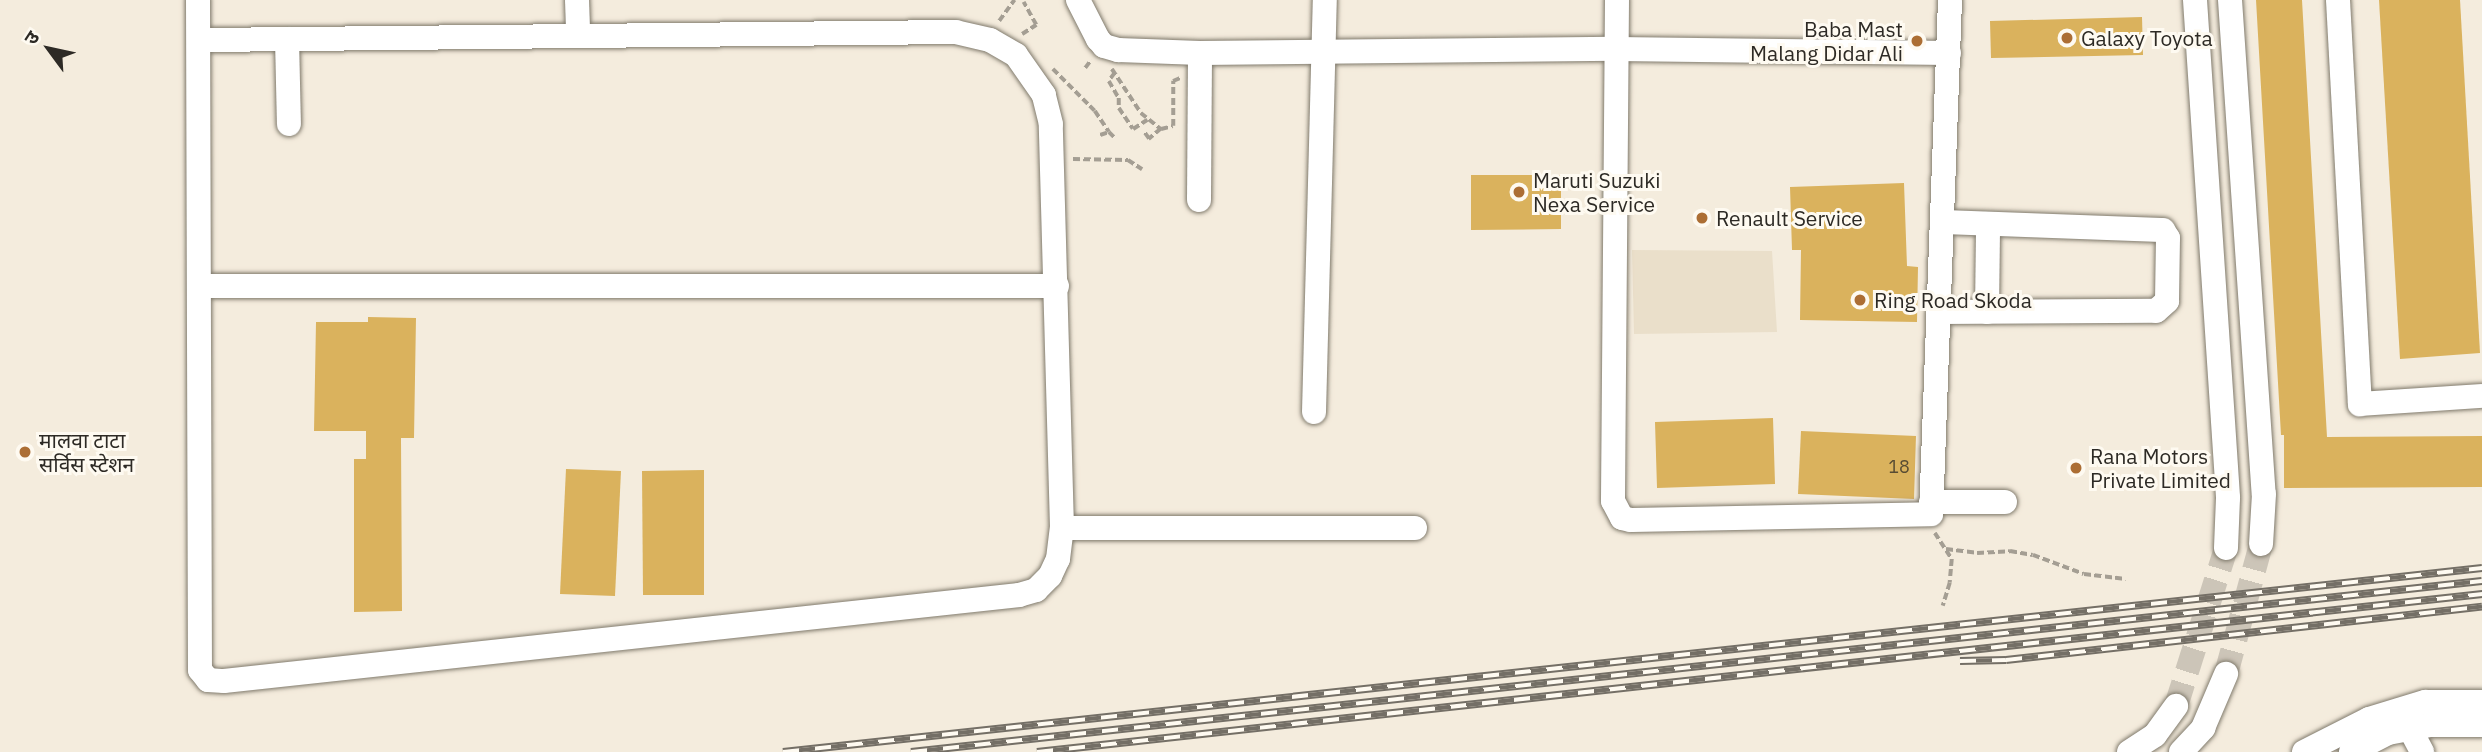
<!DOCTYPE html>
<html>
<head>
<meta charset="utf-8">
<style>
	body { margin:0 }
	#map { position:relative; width:2482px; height:752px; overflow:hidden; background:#f4ecdd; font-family:"IBM Plex Sans","Noto Sans Devanagari",sans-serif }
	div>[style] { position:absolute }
	.built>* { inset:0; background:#eadfca }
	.building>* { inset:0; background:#dab25d }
	.minor-tunnel>* { height:24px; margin-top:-12px; transform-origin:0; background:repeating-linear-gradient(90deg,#ccc5b8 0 24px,transparent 0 36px) }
	.path>* { height:3.5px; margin-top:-1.75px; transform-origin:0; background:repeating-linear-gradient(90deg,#a49e93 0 7px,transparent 0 10.5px) }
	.roads { filter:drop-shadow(0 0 2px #807a6c) drop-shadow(0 0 2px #807a6c) }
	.minor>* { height:24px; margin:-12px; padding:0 12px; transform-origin:12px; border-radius:12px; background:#fff }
	.rail>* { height:8px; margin-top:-4px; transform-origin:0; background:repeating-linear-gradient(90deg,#fefaf1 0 16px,#746f66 0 32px); box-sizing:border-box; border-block:2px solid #746f66 }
	.dots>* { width:19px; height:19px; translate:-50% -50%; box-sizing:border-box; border:4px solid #fefaf1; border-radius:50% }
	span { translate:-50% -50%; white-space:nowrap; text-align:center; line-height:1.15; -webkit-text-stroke:6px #fefaf1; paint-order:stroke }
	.number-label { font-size:18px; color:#584c33 }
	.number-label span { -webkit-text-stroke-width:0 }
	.poi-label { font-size:21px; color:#2d2a25 }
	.right { translate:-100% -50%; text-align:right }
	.left { translate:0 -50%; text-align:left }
	.north { position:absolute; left:14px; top:14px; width:70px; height:70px; -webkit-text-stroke:5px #fefaf1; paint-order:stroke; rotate:303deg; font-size:19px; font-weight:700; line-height:28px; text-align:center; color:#2d2a25 }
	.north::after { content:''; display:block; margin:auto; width:24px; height:32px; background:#2d2a25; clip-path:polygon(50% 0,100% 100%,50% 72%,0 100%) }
</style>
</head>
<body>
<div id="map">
	<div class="built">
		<div style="clip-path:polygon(1632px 250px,1772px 251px,1777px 332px,1634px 334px)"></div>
	</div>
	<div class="building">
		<div style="clip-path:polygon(2256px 0,2302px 0,2327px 437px,2482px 436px,2482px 487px,2284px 488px,2284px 435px,2281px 435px)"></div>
		<div style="clip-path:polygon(2379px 0,2460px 0,2480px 353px,2400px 359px)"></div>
		<div style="clip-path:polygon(2142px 17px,2143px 55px,1991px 58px,1990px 21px)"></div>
		<div style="clip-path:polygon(1471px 175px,1561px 175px,1561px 229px,1471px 230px)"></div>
		<div style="clip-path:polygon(1904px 183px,1907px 266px,1918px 267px,1917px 322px,1800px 320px,1801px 250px,1792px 250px,1790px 187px)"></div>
		<div style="clip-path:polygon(368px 317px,416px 318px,414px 438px,401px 438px,402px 611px,354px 612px,354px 459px,366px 459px,366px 431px,314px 431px,316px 322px,368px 322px)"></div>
		<div style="clip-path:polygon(1773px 418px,1775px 484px,1657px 488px,1655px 422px)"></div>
		<div style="clip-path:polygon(1801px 431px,1916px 436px,1914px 499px,1798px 494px)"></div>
		<div style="clip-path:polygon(566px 469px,621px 471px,615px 596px,560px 594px)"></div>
		<div style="clip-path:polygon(704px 470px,704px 595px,643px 595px,642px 471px)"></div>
	</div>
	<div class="minor-tunnel">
		<div style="left:2226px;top:674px;width:135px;rotate:-74.9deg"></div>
		<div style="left:2176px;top:706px;width:166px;rotate:-72.4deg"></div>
	</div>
	<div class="path">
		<div style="left:999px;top:21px;width:26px;rotate:-54deg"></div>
		<div style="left:1022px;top:34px;width:17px;rotate:-33deg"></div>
		<div style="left:1036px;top:25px;width:26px;rotate:-119deg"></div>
		<div style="left:1085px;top:68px;width:10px;rotate:-53deg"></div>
		<div style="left:1053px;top:69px;width:59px;rotate:45deg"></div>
		<div style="left:1095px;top:111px;width:25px;rotate:56deg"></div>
		<div style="left:1112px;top:69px;width:53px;rotate:56.6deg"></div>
		<div style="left:1141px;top:113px;width:26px;rotate:39deg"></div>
		<div style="left:1161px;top:129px;width:16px;rotate:140deg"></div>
		<div style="left:1149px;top:139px;width:9px;rotate:-126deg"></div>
		<div style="left:1115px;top:73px;width:10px;rotate:127deg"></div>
		<div style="left:1109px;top:81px;width:20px;rotate:60deg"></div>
		<div style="left:1119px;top:98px;width:10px;rotate:90deg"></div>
		<div style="left:1119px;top:108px;width:25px;rotate:56deg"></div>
		<div style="left:1133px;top:129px;width:17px;rotate:-33deg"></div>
		<div style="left:1161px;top:129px;width:12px;rotate:-14deg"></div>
		<div style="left:1173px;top:126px;width:45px;rotate:-90deg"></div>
		<div style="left:1173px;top:81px;width:8px;rotate:-23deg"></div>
		<div style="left:1100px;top:135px;width:9px;rotate:-18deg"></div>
		<div style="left:1109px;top:132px;width:7px;rotate:45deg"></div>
		<div style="left:1073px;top:159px;width:55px;rotate:1deg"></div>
		<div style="left:1128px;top:160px;width:17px;rotate:33deg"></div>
		<div style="left:1935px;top:533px;width:31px;rotate:57deg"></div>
		<div style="left:1952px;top:559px;width:24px;rotate:95deg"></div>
		<div style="left:1950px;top:583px;width:24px;rotate:107deg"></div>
		<div style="left:1946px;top:549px;width:31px;rotate:7deg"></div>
		<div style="left:1977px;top:553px;width:33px;rotate:-3deg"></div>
		<div style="left:2010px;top:551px;width:23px;rotate:10deg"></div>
		<div style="left:2033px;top:555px;width:54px;rotate:20.4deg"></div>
		<div style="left:2084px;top:574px;width:42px;rotate:6.8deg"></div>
	</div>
	<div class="roads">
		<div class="minor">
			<div style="left:198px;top:0;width:670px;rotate:89.83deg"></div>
			<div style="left:200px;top:670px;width:13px;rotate:51deg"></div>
			<div style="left:208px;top:680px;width:16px;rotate:4deg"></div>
			<div style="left:224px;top:681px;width:800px;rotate:-6.17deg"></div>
			<div style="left:1019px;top:595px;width:18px;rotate:-16deg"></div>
			<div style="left:1036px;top:590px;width:20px;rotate:-45deg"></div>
			<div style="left:1050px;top:576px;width:19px;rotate:-65deg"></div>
			<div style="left:1058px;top:559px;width:31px;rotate:-83deg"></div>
			<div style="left:1062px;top:528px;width:404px;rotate:-91.6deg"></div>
			<div style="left:1051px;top:124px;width:30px;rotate:-104deg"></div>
			<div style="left:1044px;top:95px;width:49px;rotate:-125deg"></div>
			<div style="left:1016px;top:55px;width:30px;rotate:-150deg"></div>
			<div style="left:990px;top:40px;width:35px;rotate:-167deg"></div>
			<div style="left:956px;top:32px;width:757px;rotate:179.39deg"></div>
			<div style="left:577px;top:0;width:34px;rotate:88deg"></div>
			<div style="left:1078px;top:0;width:44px;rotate:62.9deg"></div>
			<div style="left:1098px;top:39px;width:9px;rotate:49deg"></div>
			<div style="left:1104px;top:46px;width:15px;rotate:16deg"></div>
			<div style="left:1118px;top:50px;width:82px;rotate:2.1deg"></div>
			<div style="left:1200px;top:53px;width:416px;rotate:-0.6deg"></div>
			<div style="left:1616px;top:49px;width:333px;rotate:0.7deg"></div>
			<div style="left:1617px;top:0;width:501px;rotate:90.46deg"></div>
			<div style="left:1613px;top:501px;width:19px;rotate:62deg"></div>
			<div style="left:1622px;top:518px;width:9px;rotate:13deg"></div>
			<div style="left:1631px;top:520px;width:300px;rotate:-1.1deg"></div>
			<div style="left:1931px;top:514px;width:514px;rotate:-87.88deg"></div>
			<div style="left:2195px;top:0;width:499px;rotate:86.2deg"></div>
			<div style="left:2228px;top:498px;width:50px;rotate:92.3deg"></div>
			<div style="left:2230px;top:0;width:495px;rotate:86.1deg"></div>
			<div style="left:2264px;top:494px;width:50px;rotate:93.4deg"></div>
			<div style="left:2338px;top:0;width:405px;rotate:86.9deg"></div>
			<div style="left:2360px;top:404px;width:122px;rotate:-3.8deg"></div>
			<div style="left:287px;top:39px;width:85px;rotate:88.7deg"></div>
			<div style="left:1199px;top:200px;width:147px;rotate:-89.6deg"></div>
			<div style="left:201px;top:286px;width:856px"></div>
			<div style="left:1939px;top:312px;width:217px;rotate:-0.3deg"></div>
			<div style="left:2156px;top:311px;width:15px;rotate:-42deg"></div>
			<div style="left:2167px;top:301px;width:63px;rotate:-89.1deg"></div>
			<div style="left:2168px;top:238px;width:9px;rotate:-122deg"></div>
			<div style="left:2163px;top:230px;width:221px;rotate:-177.9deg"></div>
			<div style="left:1987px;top:312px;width:88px;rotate:-89.3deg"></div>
			<div style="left:1314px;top:412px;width:412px;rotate:-88.5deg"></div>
			<div style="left:1931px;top:502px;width:74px"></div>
			<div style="left:1062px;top:528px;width:353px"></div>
			<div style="left:2410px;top:729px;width:26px;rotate:62deg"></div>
			<div style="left:2129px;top:752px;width:31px;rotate:-33deg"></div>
			<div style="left:2155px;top:735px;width:36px;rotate:-54deg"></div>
			<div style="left:2181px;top:752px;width:33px;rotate:-47deg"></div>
			<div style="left:2203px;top:728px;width:59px;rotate:-66.9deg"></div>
			<div style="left:2304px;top:752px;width:73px;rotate:-26.9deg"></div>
			<div style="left:2369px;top:719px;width:59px;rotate:-16.9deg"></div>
			<div style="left:2425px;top:702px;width:57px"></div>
			<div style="left:2351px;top:752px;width:42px;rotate:-27.2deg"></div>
			<div style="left:2388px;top:733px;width:43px;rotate:-10.8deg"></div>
			<div style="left:2430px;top:725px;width:52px"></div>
		</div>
	</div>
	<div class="rail">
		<div style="left:1960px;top:661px;width:46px;rotate:-1.2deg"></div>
		<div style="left:2006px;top:660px;width:479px;rotate:-6.4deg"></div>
		<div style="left:783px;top:752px;width:1709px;rotate:-6.18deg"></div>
		<div style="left:911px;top:752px;width:1580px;rotate:-6.21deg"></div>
		<div style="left:1037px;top:752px;width:1454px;rotate:-6.24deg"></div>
	</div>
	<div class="dots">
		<div style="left:2067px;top:38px;background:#ac6e34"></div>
		<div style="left:1917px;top:41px;background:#ac6e34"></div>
		<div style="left:1519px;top:192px;background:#ac6e34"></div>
		<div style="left:1702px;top:218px;background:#ac6e34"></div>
		<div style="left:1860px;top:300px;background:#ac6e34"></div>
		<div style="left:25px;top:452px;background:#ac6e34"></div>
		<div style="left:2076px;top:468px;background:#ac6e34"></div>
	</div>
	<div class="number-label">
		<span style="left:1899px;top:467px">18</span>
	</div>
	<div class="poi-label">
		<span class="right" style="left:1903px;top:41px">Baba Mast<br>Malang Didar Ali</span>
		<span class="left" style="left:2081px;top:38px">Galaxy Toyota</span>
		<span class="left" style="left:1533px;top:192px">Maruti Suzuki<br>Nexa Service</span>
		<span class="left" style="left:1716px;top:218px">Renault Service</span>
		<span class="left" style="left:1874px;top:300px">Ring Road Skoda</span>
		<span class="left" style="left:39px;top:452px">मालवा टाटा<br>सर्विस स्टेशन</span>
		<span class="left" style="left:2090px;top:468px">Rana Motors<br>Private Limited</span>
	</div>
	<div class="north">उ</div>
</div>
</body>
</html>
